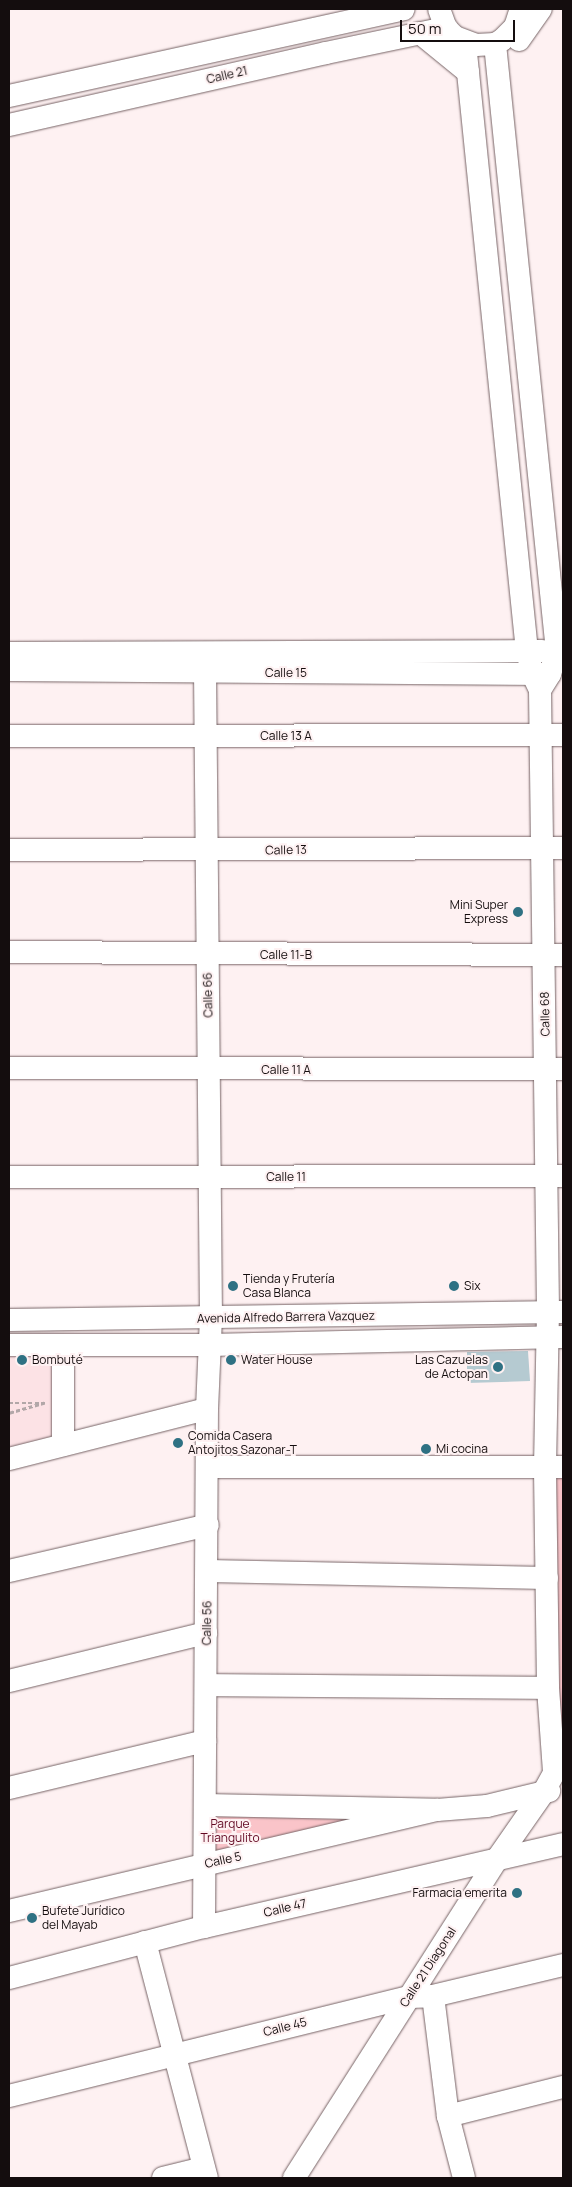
<!DOCTYPE html>
<html>
<head>
<meta charset="utf-8">
<style>
	body { margin:0 }
	#map { position:relative; width:572px; height:2187px; overflow:hidden; background:#fef1f2; font-family:Manrope,sans-serif }
	div>[style] { position:absolute }
	.built>* { inset:0; background:#fce2e5 }
	.green>* { inset:0; background:#fac4c9 }
	.building>* { inset:0; background:#b5cad1 }
	.path>* { height:2.5px; margin-top:-1.25px; transform-origin:0; background:repeating-linear-gradient(90deg,#b2a7a8 0 4px,transparent 0 6.5px) }
	.roads { filter:drop-shadow(0 0 1px #776466) drop-shadow(0 0 1px #776466) }
	.minor>* { height:22px; margin:-11px; padding:0 11px; transform-origin:11px; border-radius:11px; background:#fff }
	.dots>* { width:14px; height:14px; translate:-50% -50%; box-sizing:border-box; border:2px solid #fef1f2; border-radius:50% }
	span { translate:-50% -50%; white-space:nowrap; text-align:center; line-height:1.15; -webkit-text-stroke:4px #fef1f2; paint-order:stroke }
	.street-label { font-size:12px; color:#140d0e }
	.poi-label { font-size:12px; color:#140d0e }
	.right { translate:-100% -50%; text-align:right }
	.left { translate:0 -50%; text-align:left }
	.park-label { font-size:12px; color:#620923 }
	.frame { position:absolute; inset:0; border:10px solid #140d0e; pointer-events:none }
	.scale { position:absolute; left:400px; top:20px; width:115px; height:22px; box-sizing:border-box; border:2px solid #140d0e; border-top:0; padding-left:6px; font-size:15px; line-height:18px; white-space:nowrap; color:#140d0e; -webkit-text-stroke:4px #fef1f2; paint-order:stroke }
</style>
</head>
<body>
<div id="map">
	<div class="built">
		<div style="clip-path:polygon(58px 1346px,60px 1438px,9px 1452px,9px 1348px)"></div>
	</div>
	<div class="green">
		<div style="clip-path:polygon(563px 1467px,563px 1750px,545px 1470px)"></div>
		<div style="clip-path:polygon(209px 1810px,394px 1815px,209px 1857px)"></div>
	</div>
	<div class="building">
		<div style="clip-path:polygon(528px 1351px,530px 1381px,467px 1383px,467px 1352px)"></div>
	</div>
	<div class="path">
		<div style="left:9px;top:1403px;width:36px"></div>
		<div style="left:45px;top:1403px;width:37px;rotate:164deg"></div>
	</div>
	<div class="roads">
		<div class="minor">
			<div style="left:439px;top:9px;width:20px;rotate:70deg"></div>
			<div style="left:446px;top:28px;width:13px;rotate:45deg"></div>
			<div style="left:455px;top:37px;width:22px;rotate:21deg"></div>
			<div style="left:476px;top:45px;width:19px;rotate:-3deg"></div>
			<div style="left:495px;top:44px;width:8px;rotate:-30deg"></div>
			<div style="left:502px;top:40px;width:18px;rotate:-45deg"></div>
			<div style="left:515px;top:27px;width:19px;rotate:-72deg"></div>
			<div style="left:420px;top:33px;width:62px;rotate:39.1deg"></div>
			<div style="left:519px;top:40px;width:38px;rotate:-55deg"></div>
			<div style="left:465px;top:43px;width:611px;rotate:84.18deg"></div>
			<div style="left:527px;top:651px;width:25px;rotate:76deg"></div>
			<div style="left:533px;top:675px;width:17px;rotate:65deg"></div>
			<div style="left:540px;top:690px;width:621px;rotate:89.26deg"></div>
			<div style="left:548px;top:1311px;width:159px;rotate:91.1deg"></div>
			<div style="left:545px;top:1470px;width:218px;rotate:89.2deg"></div>
			<div style="left:548px;top:1688px;width:84px;rotate:85.9deg"></div>
			<div style="left:495px;top:44px;width:610px;rotate:84.17deg"></div>
			<div style="left:557px;top:651px;width:24px;rotate:107deg"></div>
			<div style="left:550px;top:674px;width:19px;rotate:122deg"></div>
			<div style="left:9px;top:96px;width:404px;rotate:-12.4deg"></div>
			<div style="left:9px;top:125px;width:325px;rotate:-12.8deg"></div>
			<div style="left:326px;top:53px;width:123px;rotate:-11.8deg"></div>
			<div style="left:9px;top:653px;width:533px;rotate:-0.21deg"></div>
			<div style="left:9px;top:670px;width:539px;rotate:0.43deg"></div>
			<div style="left:9px;top:736px;width:554px;rotate:-0.1deg"></div>
			<div style="left:9px;top:850px;width:554px;rotate:-0.21deg"></div>
			<div style="left:9px;top:952px;width:554px;rotate:0.31deg"></div>
			<div style="left:9px;top:1068px;width:554px;rotate:0.1deg"></div>
			<div style="left:9px;top:1177px;width:554px;rotate:-0.1deg"></div>
			<div style="left:9px;top:1320px;width:553px;rotate:-0.83deg"></div>
			<div style="left:9px;top:1345px;width:200px"></div>
			<div style="left:209px;top:1345px;width:354px;rotate:-1.3deg"></div>
			<div style="left:63px;top:1345px;width:100px;rotate:90deg"></div>
			<div style="left:9px;top:1459px;width:204px;rotate:-14.2deg"></div>
			<div style="left:208px;top:1467px;width:355px"></div>
			<div style="left:9px;top:1571px;width:204px;rotate:-13deg"></div>
			<div style="left:207px;top:1571px;width:340px;rotate:1.2deg"></div>
			<div style="left:9px;top:1681px;width:203px;rotate:-13.7deg"></div>
			<div style="left:206px;top:1685px;width:342px;rotate:0.5deg"></div>
			<div style="left:9px;top:1788px;width:202px;rotate:-13.5deg"></div>
			<div style="left:205px;top:1805px;width:232px;rotate:1.2deg"></div>
			<div style="left:437px;top:1810px;width:50px;rotate:-4.6deg"></div>
			<div style="left:487px;top:1806px;width:64px;rotate:-13.6deg"></div>
			<div style="left:9px;top:1911px;width:440px;rotate:-13.3deg"></div>
			<div style="left:204px;top:1927px;width:518px;rotate:-89.67deg"></div>
			<div style="left:207px;top:1409px;width:91px;rotate:-87.5deg"></div>
			<div style="left:211px;top:1318px;width:646px;rotate:-90.53deg"></div>
			<div style="left:145px;top:1942px;width:244px;rotate:75.3deg"></div>
			<div style="left:9px;top:1978px;width:202px;rotate:-14.7deg"></div>
			<div style="left:204px;top:1927px;width:368px;rotate:-13deg"></div>
			<div style="left:433px;top:1996px;width:121px;rotate:82.9deg"></div>
			<div style="left:448px;top:2116px;width:64px;rotate:75.5deg"></div>
			<div style="left:9px;top:2096px;width:412px;rotate:-13.9deg"></div>
			<div style="left:409px;top:1997px;width:24px;rotate:-2deg"></div>
			<div style="left:433px;top:1996px;width:134px;rotate:-13.4deg"></div>
			<div style="left:448px;top:2116px;width:119px;rotate:-14.2deg"></div>
			<div style="left:163px;top:2178px;width:42px;rotate:-13.7deg"></div>
			<div style="left:294px;top:2178px;width:378px;rotate:-57.5deg"></div>
			<div style="left:497px;top:1859px;width:80px;rotate:-55.1deg"></div>
			<div style="left:543px;top:1793px;width:38px;rotate:-61deg"></div>
		</div>
	</div>
	<div class="dots">
		<div style="left:518px;top:912px;background:#2f7183"></div>
		<div style="left:233px;top:1286px;background:#2f7183"></div>
		<div style="left:454px;top:1286px;background:#2f7183"></div>
		<div style="left:22px;top:1360px;background:#2f7183"></div>
		<div style="left:231px;top:1360px;background:#2f7183"></div>
		<div style="left:498px;top:1367px;background:#2f7183"></div>
		<div style="left:178px;top:1443px;background:#2f7183"></div>
		<div style="left:426px;top:1449px;background:#2f7183"></div>
		<div style="left:517px;top:1893px;background:#2f7183"></div>
		<div style="left:32px;top:1918px;background:#2f7183"></div>
	</div>
	<div class="street-label">
		<span style="left:227px;top:75px;rotate:-13deg">Calle 21</span>
		<span style="left:286px;top:673px">Calle 15</span>
		<span style="left:286px;top:736px">Calle 13 A</span>
		<span style="left:286px;top:850px;rotate:-1deg">Calle 13</span>
		<span style="left:286px;top:955px">Calle 11-B</span>
		<span style="left:208px;top:995px;rotate:-91deg">Calle 66</span>
		<span style="left:545px;top:1014px;rotate:-91deg">Calle 68</span>
		<span style="left:286px;top:1070px">Calle 11 A</span>
		<span style="left:286px;top:1177px">Calle 11</span>
		<span style="left:286px;top:1317px;rotate:-1deg">Avenida Alfredo Barrera Vazquez</span>
		<span style="left:207px;top:1623px;rotate:-89deg">Calle 56</span>
		<span style="left:223px;top:1860px;rotate:-12deg">Calle 5</span>
		<span style="left:285px;top:1908px;rotate:-13deg">Calle 47</span>
		<span style="left:428px;top:1967px;rotate:-57deg">Calle 21 Diagonal</span>
		<span style="left:285px;top:2027px;rotate:-14deg">Calle 45</span>
	</div>
	<div class="poi-label">
		<span class="right" style="left:508px;top:912px">Mini Super<br>Express</span>
		<span class="left" style="left:243px;top:1286px">Tienda y Frutería<br>Casa Blanca</span>
		<span class="left" style="left:464px;top:1286px">Six</span>
		<span class="left" style="left:32px;top:1360px">Bombuté</span>
		<span class="left" style="left:241px;top:1360px">Water House</span>
		<span class="right" style="left:488px;top:1367px">Las Cazuelas<br>de Actopan</span>
		<span class="left" style="left:188px;top:1443px">Comida Casera<br>Antojitos Sazonar-T</span>
		<span class="left" style="left:436px;top:1449px">Mi cocina</span>
		<span class="right" style="left:507px;top:1893px">Farmacia emerita</span>
		<span class="left" style="left:42px;top:1918px">Bufete Jurídico<br>del Mayab</span>
	</div>
	<div class="park-label">
		<span style="left:230px;top:1831px">Parque<br>Triangulito</span>
	</div>
	<div class="frame"></div>
	<div class="scale">50 m</div>
</div>
</body>
</html>
